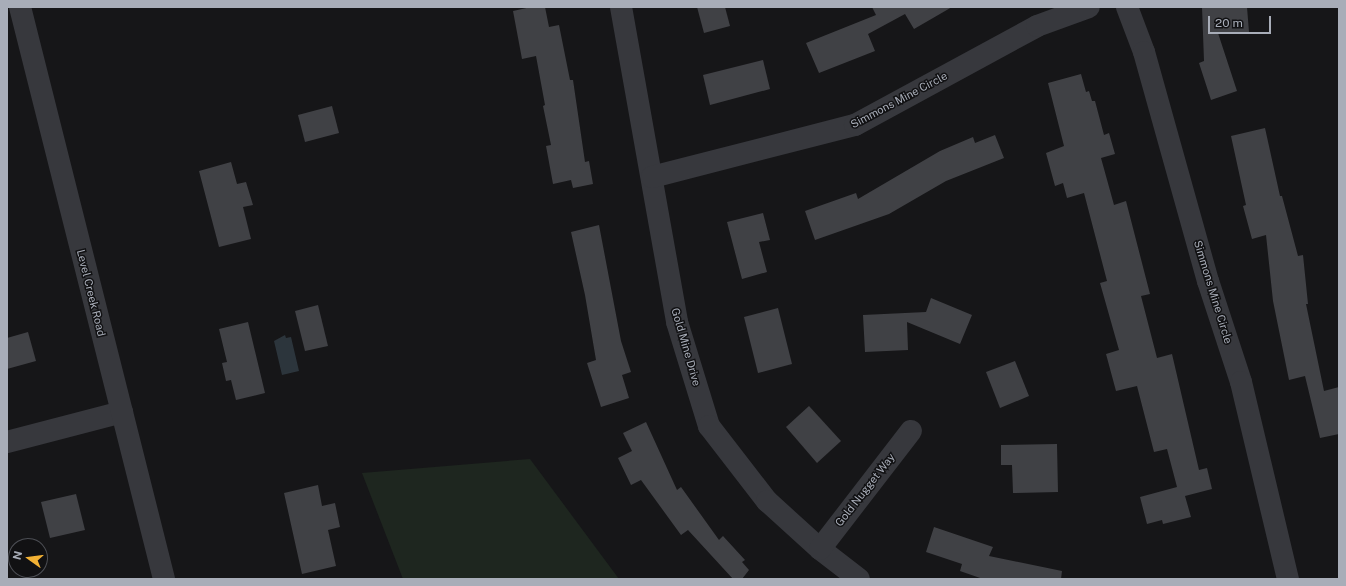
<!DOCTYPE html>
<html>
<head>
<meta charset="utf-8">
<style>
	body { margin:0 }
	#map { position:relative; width:1346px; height:586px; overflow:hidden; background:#161618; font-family:"Public Sans",sans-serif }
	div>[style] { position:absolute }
	.green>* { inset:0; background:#1e261f }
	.water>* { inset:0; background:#2c353c }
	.building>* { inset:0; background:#404145 }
	.minor>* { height:22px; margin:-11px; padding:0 11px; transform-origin:11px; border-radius:11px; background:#37383d }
	.tertiary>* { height:22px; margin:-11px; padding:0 11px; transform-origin:11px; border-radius:11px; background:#37383d }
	span { translate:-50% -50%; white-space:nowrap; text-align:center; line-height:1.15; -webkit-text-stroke:3px #111113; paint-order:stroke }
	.street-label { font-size:11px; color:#a8adb8 }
	.frame { position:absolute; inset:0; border:8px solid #a8adb8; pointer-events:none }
	.north { position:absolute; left:8px; top:538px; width:40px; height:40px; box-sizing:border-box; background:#111113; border:1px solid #4d4f55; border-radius:50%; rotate:284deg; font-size:11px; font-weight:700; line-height:16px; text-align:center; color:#a8adb8 }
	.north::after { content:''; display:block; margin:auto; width:14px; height:18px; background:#f2b134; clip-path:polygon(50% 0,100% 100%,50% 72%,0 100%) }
	.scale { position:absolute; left:1208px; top:16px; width:63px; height:18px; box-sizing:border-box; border:2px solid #a8adb8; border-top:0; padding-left:5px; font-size:12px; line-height:14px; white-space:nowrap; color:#a8adb8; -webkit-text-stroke:3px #111113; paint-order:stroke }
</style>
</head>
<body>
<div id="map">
	<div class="green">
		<div style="clip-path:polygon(530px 459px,619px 579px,403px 579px,362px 473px)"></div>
	</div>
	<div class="water">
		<div style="clip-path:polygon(285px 335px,286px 338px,291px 337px,299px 371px,282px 375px,274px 341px)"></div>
	</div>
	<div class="building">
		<div style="clip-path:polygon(531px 7px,545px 7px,549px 27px,559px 25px,570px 80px,573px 80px,585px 162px,589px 161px,593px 184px,573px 188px,571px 180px,553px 184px,546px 146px,551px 145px,543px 106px,545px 105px,536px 56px,522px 59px,513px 11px)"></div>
		<div style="clip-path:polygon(697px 7px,725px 7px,730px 26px,704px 33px)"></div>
		<div style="clip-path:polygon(872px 7px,952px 7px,914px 29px,905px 14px,868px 34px,875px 51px,819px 73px,806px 43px,876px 15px)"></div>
		<div style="clip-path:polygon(1202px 7px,1247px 7px,1249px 32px,1218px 33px,1237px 91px,1211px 100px,1199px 63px,1204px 61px)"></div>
		<div style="clip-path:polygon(763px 60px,770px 89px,710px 105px,703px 75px)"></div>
		<div style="clip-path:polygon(1081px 74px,1086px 92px,1089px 91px,1092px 101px,1095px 101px,1104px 135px,1109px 133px,1115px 154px,1101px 158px,1114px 205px,1126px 201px,1150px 294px,1141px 296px,1157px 358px,1172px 354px,1199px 470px,1207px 468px,1212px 489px,1185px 496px,1191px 517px,1163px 524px,1162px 520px,1147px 524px,1140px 497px,1177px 487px,1167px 449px,1154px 452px,1137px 386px,1116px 391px,1106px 354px,1119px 350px,1100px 283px,1107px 281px,1084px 193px,1067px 198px,1063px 183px,1055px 186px,1046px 153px,1064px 146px,1048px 83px)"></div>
		<div style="clip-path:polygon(332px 106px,339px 133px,305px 142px,298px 115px)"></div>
		<div style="clip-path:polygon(1265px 128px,1280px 196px,1282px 196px,1298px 256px,1303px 255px,1308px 304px,1306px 304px,1324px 391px,1339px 387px,1339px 434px,1320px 438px,1305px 376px,1289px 380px,1273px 301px,1266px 235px,1252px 239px,1243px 206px,1246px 205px,1231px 136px)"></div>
		<div style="clip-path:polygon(995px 135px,1004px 158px,946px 181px,889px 214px,815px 240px,805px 211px,856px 193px,858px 199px,940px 151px,973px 137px,975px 143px)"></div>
		<div style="clip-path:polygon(231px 162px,237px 184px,246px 182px,253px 205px,243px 207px,251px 239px,219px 247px,199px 171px)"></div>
		<div style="clip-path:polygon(763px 213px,770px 240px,759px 242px,767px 272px,742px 279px,727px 222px)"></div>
		<div style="clip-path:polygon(599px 225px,621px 341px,631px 372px,622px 375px,629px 398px,601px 407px,587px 363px,596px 360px,585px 295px,571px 232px)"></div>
		<div style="clip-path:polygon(931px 298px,972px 315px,960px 344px,907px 322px,908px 350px,865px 352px,863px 315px,926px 312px)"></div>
		<div style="clip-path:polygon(318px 305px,328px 346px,305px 351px,295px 311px)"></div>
		<div style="clip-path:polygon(778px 308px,792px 364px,758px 373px,744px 317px)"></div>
		<div style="clip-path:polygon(248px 322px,265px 393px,236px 400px,231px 380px,226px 381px,222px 363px,227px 362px,219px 329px)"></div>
		<div style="clip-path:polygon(28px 332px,36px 361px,7px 369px,7px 338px)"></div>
		<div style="clip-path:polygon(1015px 361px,1029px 396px,1000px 408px,986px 372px)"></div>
		<div style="clip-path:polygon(809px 406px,841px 441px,817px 463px,786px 427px)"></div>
		<div style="clip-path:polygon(646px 422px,677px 490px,681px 487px,719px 540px,723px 536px,745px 560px,742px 562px,749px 570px,742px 579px,733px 579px,688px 530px,681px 535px,641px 480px,631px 485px,618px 458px,632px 451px,623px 433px)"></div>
		<div style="clip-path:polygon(1057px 444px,1058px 492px,1013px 493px,1012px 465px,1001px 465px,1001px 445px)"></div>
		<div style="clip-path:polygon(318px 485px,322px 506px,335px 503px,340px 527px,328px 530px,336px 566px,302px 574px,284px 493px)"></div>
		<div style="clip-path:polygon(76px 494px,85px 530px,50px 538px,41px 502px)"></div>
		<div style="clip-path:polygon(934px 527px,993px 547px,989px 556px,1062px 571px,1061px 579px,983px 579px,960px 571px,962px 564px,926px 552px)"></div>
	</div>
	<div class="minor">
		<div style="left:621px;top:7px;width:320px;rotate:79.9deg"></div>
		<div style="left:677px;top:322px;width:109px;rotate:72.9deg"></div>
		<div style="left:709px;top:426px;width:95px;rotate:52.3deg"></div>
		<div style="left:767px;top:501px;width:72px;rotate:42.2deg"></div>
		<div style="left:820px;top:549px;width:49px;rotate:37.6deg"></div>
		<div style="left:1127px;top:7px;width:48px;rotate:69.3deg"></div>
		<div style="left:1144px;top:52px;width:238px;rotate:74.4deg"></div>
		<div style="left:1208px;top:281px;width:106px;rotate:71.9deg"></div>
		<div style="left:1241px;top:382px;width:203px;rotate:76.6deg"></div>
		<div style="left:652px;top:177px;width:210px;rotate:-14.4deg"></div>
		<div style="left:855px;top:125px;width:207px;rotate:-28.5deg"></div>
		<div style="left:1037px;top:26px;width:55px;rotate:-20.1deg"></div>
		<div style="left:7px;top:442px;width:119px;rotate:-14.6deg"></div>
		<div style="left:820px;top:549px;width:149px;rotate:-52.4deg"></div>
	</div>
	<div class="tertiary">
		<div style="left:20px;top:7px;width:590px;rotate:75.87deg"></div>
	</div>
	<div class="street-label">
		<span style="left:899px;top:100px;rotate:-28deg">Simmons Mine Circle</span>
		<span style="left:1213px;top:292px;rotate:73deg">Simmons Mine Circle</span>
		<span style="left:91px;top:293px;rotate:76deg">Level Creek Road</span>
		<span style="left:686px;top:347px;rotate:74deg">Gold Mine Drive</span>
		<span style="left:865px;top:490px;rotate:-52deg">Gold Nugget Way</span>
	</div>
	<div class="frame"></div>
	<div class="north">N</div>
	<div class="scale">20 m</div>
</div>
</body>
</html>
